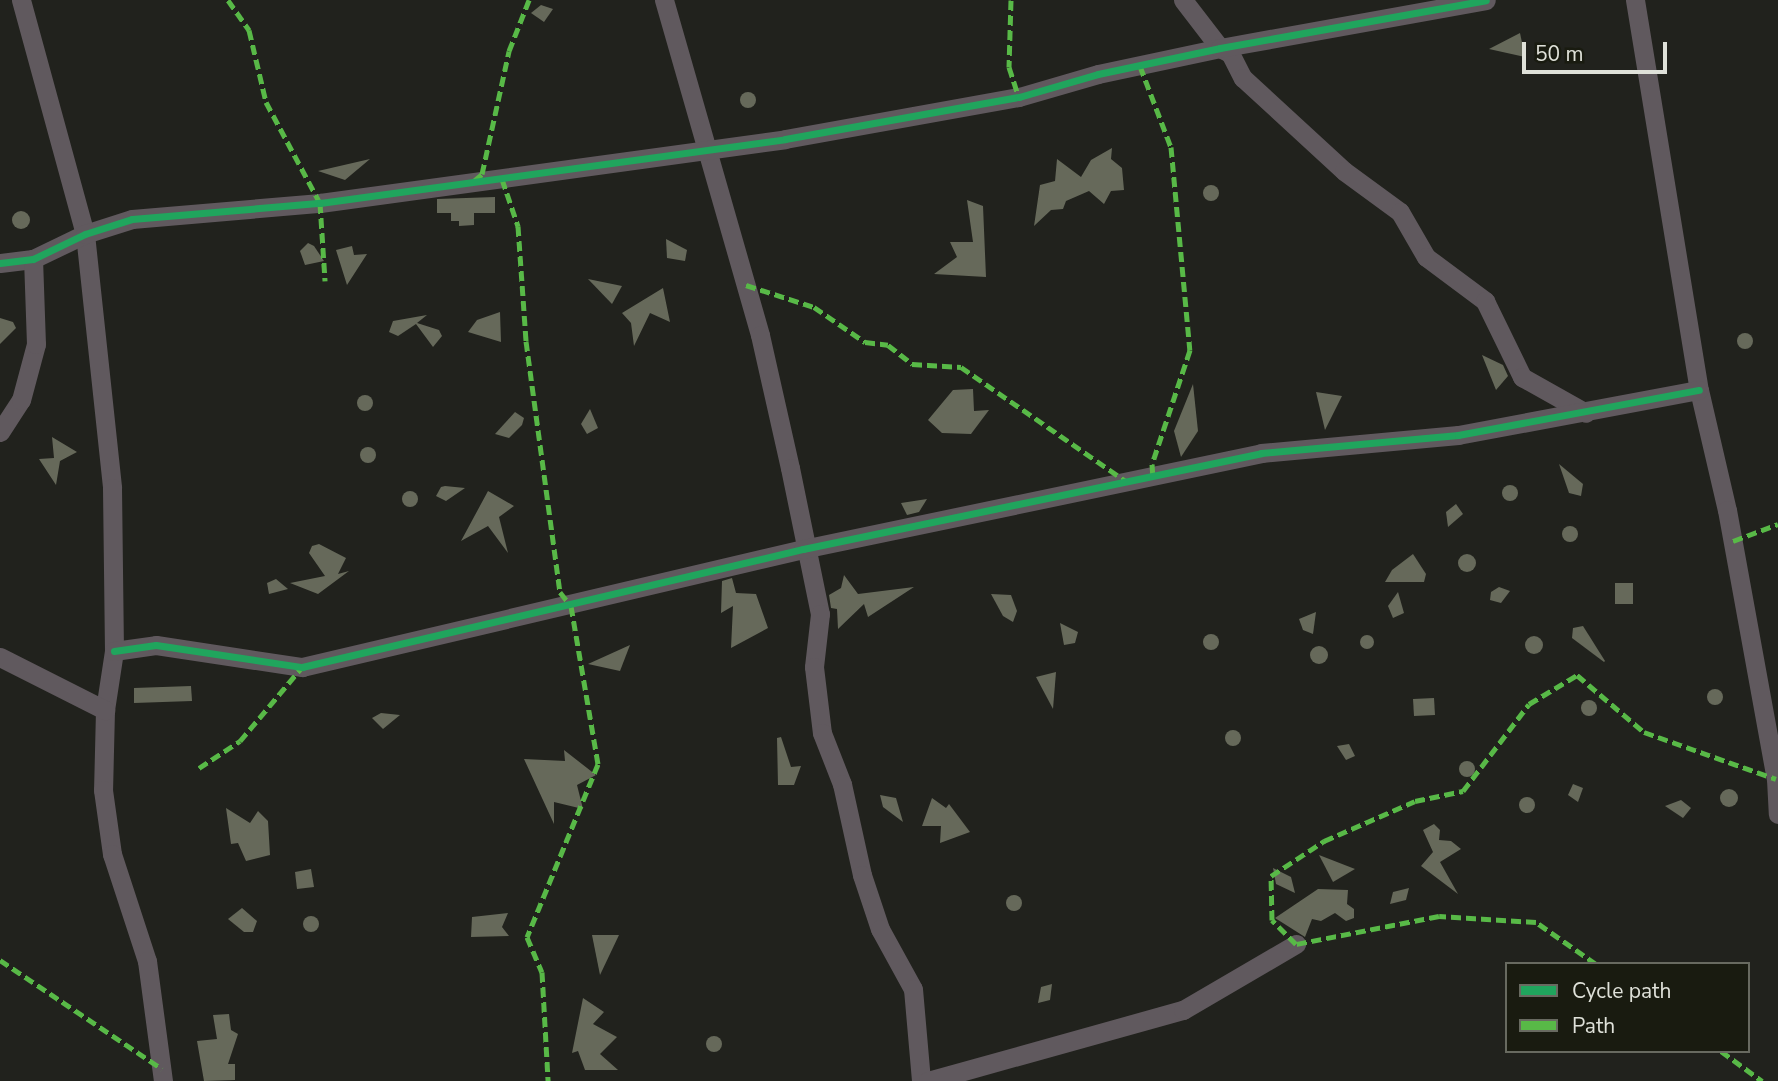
<!DOCTYPE html>
<html>
<head>
<meta charset="utf-8">
<style>
	body { margin:0 }
	#map { position:relative; width:1778px; height:1081px; overflow:hidden; background:#21221d; font-family:"Nunito Sans",sans-serif }
	div>[style] { position:absolute }
	.building>* { inset:0; background:#66695a }
	.round { border-radius:50% }
	.minor>* { height:19px; margin:-9.5px; padding:0 9.5px; transform-origin:9.5px; border-radius:9.5px; background:#60595e }
	.quiet>* { height:5px; margin-top:-2.5px; transform-origin:0; background:repeating-linear-gradient(90deg,#58b947 0 10px,transparent 0 15px) }
	.cycleway>* { height:7px; margin:-3.5px; padding:0 3.5px; transform-origin:3.5px; border-radius:3.5px; background:#20a55d }
	span { translate:-50% -50%; white-space:nowrap; text-align:center; line-height:1.15; -webkit-text-stroke:7px #191b10; paint-order:stroke }
	.legend { position:absolute; left:1505px; top:962px; width:245px; height:91px; box-sizing:border-box; background:#191b10; border:2px solid #686a60; margin:0; padding:9px 12px; list-style:none; font-size:21px; color:#dfe1d9 }
	.legend li { display:flex; align-items:center; gap:14px; height:35px }
	.legend b { width:35px; border:2px solid #686a60 }
	.scale { position:absolute; left:1522px; top:42px; width:145px; height:32px; box-sizing:border-box; border:4px solid #dfe1d9; border-top:0; padding-left:9px; font-size:21px; line-height:24px; white-space:nowrap; color:#dfe1d9; -webkit-text-stroke:5px #191b10; paint-order:stroke }
</style>
</head>
<body>
<div id="map">
	<div class="building">
		<div style="clip-path:polygon(541px 5px,553px 9px,544px 22px,531px 13px)"></div>
		<div style="clip-path:polygon(1520px 33px,1525px 57px,1489px 49px)"></div>
		<div class="round" style="left:740px;top:92px;width:16px;height:16px"></div>
		<div style="clip-path:polygon(1112px 148px,1111px 159px,1122px 168px,1124px 190px,1111px 191px,1104px 204px,1089px 191px,1066px 201px,1063px 209px,1051px 210px,1034px 226px,1040px 185px,1055px 181px,1057px 159px,1081px 177px,1091px 160px)"></div>
		<div style="clip-path:polygon(370px 159px,345px 180px,318px 171px)"></div>
		<div class="round" style="left:1203px;top:185px;width:16px;height:16px"></div>
		<div style="clip-path:polygon(495px 197px,495px 213px,474px 213px,474px 225px,459px 226px,459px 221px,451px 221px,451px 213px,437px 213px,437px 199px)"></div>
		<div style="clip-path:polygon(967px 200px,983px 206px,986px 277px,934px 274px,957px 257px,950px 242px,973px 242px)"></div>
		<div class="round" style="left:12px;top:211px;width:18px;height:18px"></div>
		<div style="clip-path:polygon(666px 239px,687px 250px,685px 261px,667px 258px)"></div>
		<div style="clip-path:polygon(308px 243px,314px 246px,324px 261px,305px 265px,300px 251px)"></div>
		<div style="clip-path:polygon(352px 246px,354px 255px,367px 254px,347px 285px,336px 250px)"></div>
		<div style="clip-path:polygon(588px 279px,622px 286px,612px 304px)"></div>
		<div style="clip-path:polygon(663px 288px,670px 322px,650px 313px,634px 346px,631px 323px,622px 313px)"></div>
		<div style="clip-path:polygon(500px 312px,501px 342px,468px 332px,477px 320px)"></div>
		<div style="clip-path:polygon(427px 315px,417px 323px,439px 330px,442px 336px,433px 347px,416px 324px,398px 336px,389px 332px,393px 321px)"></div>
		<div style="clip-path:polygon(0 318px,13px 322px,16px 328px,0 344px)"></div>
		<div class="round" style="left:1737px;top:333px;width:16px;height:16px"></div>
		<div style="clip-path:polygon(1482px 355px,1503px 365px,1508px 376px,1496px 390px)"></div>
		<div style="clip-path:polygon(1193px 384px,1198px 431px,1181px 457px,1174px 431px)"></div>
		<div style="clip-path:polygon(973px 389px,974px 411px,989px 410px,971px 434px,942px 433px,928px 420px,953px 390px)"></div>
		<div style="clip-path:polygon(1316px 392px,1342px 396px,1325px 430px)"></div>
		<div class="round" style="left:357px;top:395px;width:16px;height:16px"></div>
		<div style="clip-path:polygon(590px 409px,598px 428px,587px 434px,581px 424px)"></div>
		<div style="clip-path:polygon(515px 412px,524px 418px,522px 425px,509px 438px,495px 434px)"></div>
		<div style="clip-path:polygon(52px 437px,77px 452px,60px 461px,56px 485px,39px 459px,54px 458px)"></div>
		<div class="round" style="left:360px;top:447px;width:16px;height:16px"></div>
		<div style="clip-path:polygon(1559px 464px,1583px 484px,1581px 496px,1569px 493px)"></div>
		<div class="round" style="left:1502px;top:485px;width:16px;height:16px"></div>
		<div style="clip-path:polygon(441px 487px,445px 486px,465px 488px,446px 501px,436px 496px)"></div>
		<div class="round" style="left:402px;top:491px;width:16px;height:16px"></div>
		<div style="clip-path:polygon(488px 491px,514px 506px,499px 517px,508px 553px,488px 526px,461px 541px)"></div>
		<div style="clip-path:polygon(927px 499px,919px 512px,907px 515px,901px 503px)"></div>
		<div style="clip-path:polygon(1456px 504px,1463px 514px,1448px 527px,1446px 512px)"></div>
		<div class="round" style="left:1562px;top:526px;width:16px;height:16px"></div>
		<div style="clip-path:polygon(319px 544px,346px 558px,338px 574px,349px 571px,318px 594px,290px 583px,325px 576px,309px 553px,312px 546px)"></div>
		<div style="clip-path:polygon(1413px 554px,1426px 574px,1424px 582px,1385px 582px,1392px 570px)"></div>
		<div class="round" style="left:1458px;top:554px;width:18px;height:18px"></div>
		<div style="clip-path:polygon(844px 575px,858px 594px,914px 587px,868px 617px,864px 604px,838px 629px,837px 609px,831px 608px,829px 595px,841px 588px)"></div>
		<div style="clip-path:polygon(732px 578px,736px 593px,756px 594px,768px 628px,731px 648px,733px 606px,721px 613px,722px 581px)"></div>
		<div style="clip-path:polygon(276px 579px,288px 589px,269px 594px,267px 583px)"></div>
		<div style="clip-path:polygon(1615px 583px,1633px 583px,1633px 604px,1615px 604px)"></div>
		<div style="clip-path:polygon(1499px 587px,1510px 591px,1501px 603px,1490px 600px,1491px 592px)"></div>
		<div style="clip-path:polygon(1398px 592px,1404px 613px,1393px 618px,1388px 606px)"></div>
		<div style="clip-path:polygon(991px 594px,1011px 595px,1017px 611px,1013px 622px,1003px 616px)"></div>
		<div style="clip-path:polygon(1316px 612px,1313px 634px,1303px 630px,1299px 619px)"></div>
		<div style="clip-path:polygon(1060px 623px,1078px 632px,1075px 643px,1064px 645px)"></div>
		<div style="clip-path:polygon(1583px 626px,1605px 661px,1604px 662px,1572px 638px,1573px 628px)"></div>
		<div class="round" style="left:1203px;top:634px;width:16px;height:16px"></div>
		<div class="round" style="left:1360px;top:635px;width:14px;height:14px"></div>
		<div class="round" style="left:1525px;top:636px;width:18px;height:18px"></div>
		<div style="clip-path:polygon(630px 645px,620px 671px,588px 664px)"></div>
		<div class="round" style="left:1310px;top:646px;width:18px;height:18px"></div>
		<div style="clip-path:polygon(1056px 672px,1053px 709px,1036px 677px)"></div>
		<div style="clip-path:polygon(191px 686px,192px 701px,134px 703px,134px 688px)"></div>
		<div class="round" style="left:1707px;top:689px;width:16px;height:16px"></div>
		<div style="clip-path:polygon(1434px 698px,1435px 715px,1414px 716px,1413px 699px)"></div>
		<div class="round" style="left:1581px;top:700px;width:16px;height:16px"></div>
		<div style="clip-path:polygon(381px 713px,400px 715px,383px 729px,372px 718px)"></div>
		<div class="round" style="left:1225px;top:730px;width:16px;height:16px"></div>
		<div style="clip-path:polygon(781px 737px,791px 767px,801px 766px,794px 785px,778px 785px,777px 738px)"></div>
		<div style="clip-path:polygon(1349px 744px,1355px 756px,1346px 760px,1337px 746px)"></div>
		<div style="clip-path:polygon(564px 750px,596px 775px,577px 785px,583px 809px,554px 802px,554px 824px,524px 759px,565px 761px)"></div>
		<div class="round" style="left:1459px;top:761px;width:16px;height:16px"></div>
		<div style="clip-path:polygon(1573px 784px,1583px 788px,1578px 802px,1568px 795px)"></div>
		<div class="round" style="left:1720px;top:789px;width:18px;height:18px"></div>
		<div style="clip-path:polygon(880px 795px,896px 798px,903px 822px,883px 807px)"></div>
		<div class="round" style="left:1519px;top:797px;width:16px;height:16px"></div>
		<div style="clip-path:polygon(932px 798px,946px 808px,949px 804px,970px 832px,940px 843px,941px 826px,922px 826px)"></div>
		<div style="clip-path:polygon(1681px 800px,1691px 808px,1683px 818px,1665px 806px)"></div>
		<div style="clip-path:polygon(226px 808px,250px 823px,258px 811px,268px 821px,270px 855px,246px 861px,238px 843px,231px 844px)"></div>
		<div style="clip-path:polygon(1434px 824px,1440px 830px,1439px 840px,1451px 841px,1461px 849px,1440px 862px,1458px 894px,1421px 866px,1433px 852px,1423px 830px)"></div>
		<div style="clip-path:polygon(1319px 855px,1355px 869px,1333px 882px)"></div>
		<div style="clip-path:polygon(1273px 868px,1291px 877px,1295px 893px,1276px 884px)"></div>
		<div style="clip-path:polygon(311px 869px,314px 887px,297px 889px,295px 872px)"></div>
		<div style="clip-path:polygon(1409px 888px,1406px 900px,1390px 904px,1393px 892px)"></div>
		<div style="clip-path:polygon(1318px 889px,1348px 890px,1347px 904px,1354px 909px,1354px 918px,1346px 921px,1335px 913px,1321px 921px,1312px 919px,1305px 937px,1275px 918px)"></div>
		<div class="round" style="left:1006px;top:895px;width:16px;height:16px"></div>
		<div style="clip-path:polygon(242px 908px,257px 921px,253px 932px,244px 932px,228px 919px)"></div>
		<div style="clip-path:polygon(508px 913px,502px 927px,509px 936px,471px 937px,472px 917px)"></div>
		<div class="round" style="left:303px;top:916px;width:16px;height:16px"></div>
		<div style="clip-path:polygon(592px 935px,619px 935px,600px 975px)"></div>
		<div style="clip-path:polygon(1052px 984px,1050px 1000px,1038px 1003px,1041px 987px)"></div>
		<div style="clip-path:polygon(583px 998px,604px 1012px,593px 1024px,617px 1037px,600px 1054px,618px 1070px,585px 1070px,578px 1051px,572px 1053px)"></div>
		<div style="clip-path:polygon(229px 1014px,231px 1030px,238px 1034px,228px 1064px,235px 1064px,235px 1080px,204px 1081px,197px 1041px,217px 1039px,213px 1015px)"></div>
		<div class="round" style="left:706px;top:1036px;width:16px;height:16px"></div>
	</div>
	<div class="minor">
		<div style="left:21px;top:0;width:243px;rotate:74.7deg"></div>
		<div style="left:85px;top:234px;width:255px;rotate:83.9deg"></div>
		<div style="left:112px;top:488px;width:163px;rotate:89.3deg"></div>
		<div style="left:114px;top:651px;width:60px;rotate:98.7deg"></div>
		<div style="left:105px;top:710px;width:80px;rotate:91.4deg"></div>
		<div style="left:103px;top:790px;width:65px;rotate:82deg"></div>
		<div style="left:112px;top:854px;width:113px;rotate:71.9deg"></div>
		<div style="left:147px;top:961px;width:121px;rotate:82.4deg"></div>
		<div style="left:664px;top:0;width:348px;rotate:74deg"></div>
		<div style="left:760px;top:335px;width:136px;rotate:77.3deg"></div>
		<div style="left:790px;top:468px;width:149px;rotate:78.4deg"></div>
		<div style="left:820px;top:614px;width:53px;rotate:96.5deg"></div>
		<div style="left:814px;top:667px;width:66px;rotate:83.1deg"></div>
		<div style="left:822px;top:733px;width:55px;rotate:68.6deg"></div>
		<div style="left:842px;top:784px;width:93px;rotate:77.6deg"></div>
		<div style="left:862px;top:875px;width:57px;rotate:71.6deg"></div>
		<div style="left:880px;top:929px;width:68px;rotate:61.2deg"></div>
		<div style="left:913px;top:989px;width:92px;rotate:85deg"></div>
		<div style="left:1183px;top:0;width:61px;rotate:52.4deg"></div>
		<div style="left:1220px;top:48px;width:11px;rotate:27deg"></div>
		<div style="left:1230px;top:53px;width:28px;rotate:63deg"></div>
		<div style="left:1243px;top:78px;width:137px;rotate:42.6deg"></div>
		<div style="left:1344px;top:171px;width:69px;rotate:36.2deg"></div>
		<div style="left:1400px;top:212px;width:52px;rotate:60deg"></div>
		<div style="left:1426px;top:257px;width:74px;rotate:36.7deg"></div>
		<div style="left:1485px;top:301px;width:85px;rotate:64deg"></div>
		<div style="left:1522px;top:377px;width:73px;rotate:29.4deg"></div>
		<div style="left:1635px;top:0;width:395px;rotate:80.7deg"></div>
		<div style="left:1699px;top:390px;width:123px;rotate:76.9deg"></div>
		<div style="left:1727px;top:510px;width:273px;rotate:79.7deg"></div>
		<div style="left:1776px;top:779px;width:35px;rotate:87deg"></div>
		<div style="left:0;top:263px;width:33px;rotate:-7deg"></div>
		<div style="left:33px;top:259px;width:58px;rotate:-25.7deg"></div>
		<div style="left:85px;top:234px;width:49px;rotate:-17.7deg"></div>
		<div style="left:132px;top:219px;width:189px;rotate:-4.9deg"></div>
		<div style="left:320px;top:203px;width:469px;rotate:-7.8deg"></div>
		<div style="left:785px;top:139px;width:238px;rotate:-10.2deg"></div>
		<div style="left:1019px;top:97px;width:82px;rotate:-16.2deg"></div>
		<div style="left:1098px;top:74px;width:125px;rotate:-12deg"></div>
		<div style="left:1220px;top:48px;width:270px;rotate:-10.2deg"></div>
		<div style="left:0;top:432px;width:38px;rotate:-57deg"></div>
		<div style="left:21px;top:400px;width:58px;rotate:-75deg"></div>
		<div style="left:36px;top:344px;width:85px;rotate:-92deg"></div>
		<div style="left:114px;top:651px;width:42px;rotate:-8.1deg"></div>
		<div style="left:156px;top:645px;width:148px;rotate:8.6deg"></div>
		<div style="left:302px;top:667px;width:515px;rotate:-13.25deg"></div>
		<div style="left:803px;top:549px;width:468px;rotate:-11.8deg"></div>
		<div style="left:1261px;top:453px;width:198px;rotate:-5.2deg"></div>
		<div style="left:1458px;top:435px;width:245px;rotate:-10.6deg"></div>
		<div style="left:0;top:657px;width:118px;rotate:26.8deg"></div>
		<div style="left:928px;top:1081px;width:265px;rotate:-15.6deg"></div>
		<div style="left:1183px;top:1010px;width:131px;rotate:-30.3deg"></div>
	</div>
	<div class="quiet">
		<div style="left:228px;top:0;width:37px;rotate:55deg"></div>
		<div style="left:249px;top:30px;width:74px;rotate:76.7deg"></div>
		<div style="left:266px;top:102px;width:115px;rotate:61.9deg"></div>
		<div style="left:320px;top:203px;width:78px;rotate:86.3deg"></div>
		<div style="left:1011px;top:0;width:67px;rotate:91.7deg"></div>
		<div style="left:1009px;top:67px;width:32px;rotate:72deg"></div>
		<div style="left:1140px;top:66px;width:87px;rotate:69.1deg"></div>
		<div style="left:1171px;top:147px;width:204px;rotate:84.7deg"></div>
		<div style="left:1190px;top:350px;width:120px;rotate:108.4deg"></div>
		<div style="left:1152px;top:464px;width:14px;rotate:86deg"></div>
		<div style="left:502px;top:179px;width:50px;rotate:71.2deg"></div>
		<div style="left:518px;top:226px;width:115px;rotate:86deg"></div>
		<div style="left:526px;top:341px;width:253px;rotate:82.3deg"></div>
		<div style="left:560px;top:592px;width:18px;rotate:52deg"></div>
		<div style="left:571px;top:606px;width:160px;rotate:80.3deg"></div>
		<div style="left:598px;top:764px;width:187px;rotate:112.3deg"></div>
		<div style="left:527px;top:937px;width:38px;rotate:67deg"></div>
		<div style="left:542px;top:972px;width:109px;rotate:86.8deg"></div>
		<div style="left:474px;top:181px;width:11px;rotate:-41deg"></div>
		<div style="left:482px;top:174px;width:126px;rotate:-77.6deg"></div>
		<div style="left:509px;top:51px;width:55px;rotate:-68.6deg"></div>
		<div style="left:746px;top:285px;width:71px;rotate:17.9deg"></div>
		<div style="left:814px;top:307px;width:62px;rotate:34.5deg"></div>
		<div style="left:865px;top:342px;width:23px;rotate:7deg"></div>
		<div style="left:888px;top:345px;width:31px;rotate:38deg"></div>
		<div style="left:912px;top:364px;width:49px;rotate:3.5deg"></div>
		<div style="left:961px;top:367px;width:202px;rotate:34.7deg"></div>
		<div style="left:1733px;top:541px;width:48px;rotate:-20.7deg"></div>
		<div style="left:199px;top:768px;width:49px;rotate:-33.4deg"></div>
		<div style="left:240px;top:741px;width:97px;rotate:-50deg"></div>
		<div style="left:0;top:960px;width:195px;rotate:33.9deg"></div>
		<div style="left:1596px;top:964px;width:73px;rotate:-145deg"></div>
		<div style="left:1536px;top:922px;width:97px;rotate:-176.5deg"></div>
		<div style="left:1439px;top:916px;width:146px;rotate:168.9deg"></div>
		<div style="left:1296px;top:944px;width:34px;rotate:-135deg"></div>
		<div style="left:1272px;top:920px;width:44px;rotate:-91.3deg"></div>
		<div style="left:1271px;top:876px;width:64px;rotate:-33.4deg"></div>
		<div style="left:1324px;top:841px;width:99px;rotate:-23.7deg"></div>
		<div style="left:1415px;top:801px;width:49px;rotate:-11.8deg"></div>
		<div style="left:1463px;top:791px;width:109px;rotate:-52.8deg"></div>
		<div style="left:1529px;top:704px;width:56px;rotate:-31.1deg"></div>
		<div style="left:1577px;top:675px;width:88px;rotate:40.4deg"></div>
		<div style="left:1644px;top:732px;width:140px;rotate:19.6deg"></div>
		<div style="left:1721px;top:1051px;width:51px;rotate:36.2deg"></div>
	</div>
	<div class="cycleway">
		<div style="left:0;top:263px;width:33px;rotate:-7deg"></div>
		<div style="left:33px;top:259px;width:58px;rotate:-25.7deg"></div>
		<div style="left:85px;top:234px;width:49px;rotate:-17.7deg"></div>
		<div style="left:132px;top:219px;width:189px;rotate:-4.9deg"></div>
		<div style="left:320px;top:203px;width:469px;rotate:-7.8deg"></div>
		<div style="left:785px;top:139px;width:238px;rotate:-10.2deg"></div>
		<div style="left:1019px;top:97px;width:82px;rotate:-16.2deg"></div>
		<div style="left:1098px;top:74px;width:125px;rotate:-12deg"></div>
		<div style="left:1220px;top:48px;width:270px;rotate:-10.2deg"></div>
		<div style="left:114px;top:651px;width:42px;rotate:-8.1deg"></div>
		<div style="left:156px;top:645px;width:148px;rotate:8.6deg"></div>
		<div style="left:302px;top:667px;width:515px;rotate:-13.25deg"></div>
		<div style="left:803px;top:549px;width:468px;rotate:-11.8deg"></div>
		<div style="left:1261px;top:453px;width:198px;rotate:-5.2deg"></div>
		<div style="left:1458px;top:435px;width:245px;rotate:-10.6deg"></div>
	</div>
	<ul class="legend">
	<li><b style="height:9px;background:#20a55d"></b>Cycle path</li>
	<li><b style="height:9px;background:#58b947"></b>Path</li>
	</ul>
	<div class="scale">50 m</div>
</div>
</body>
</html>
